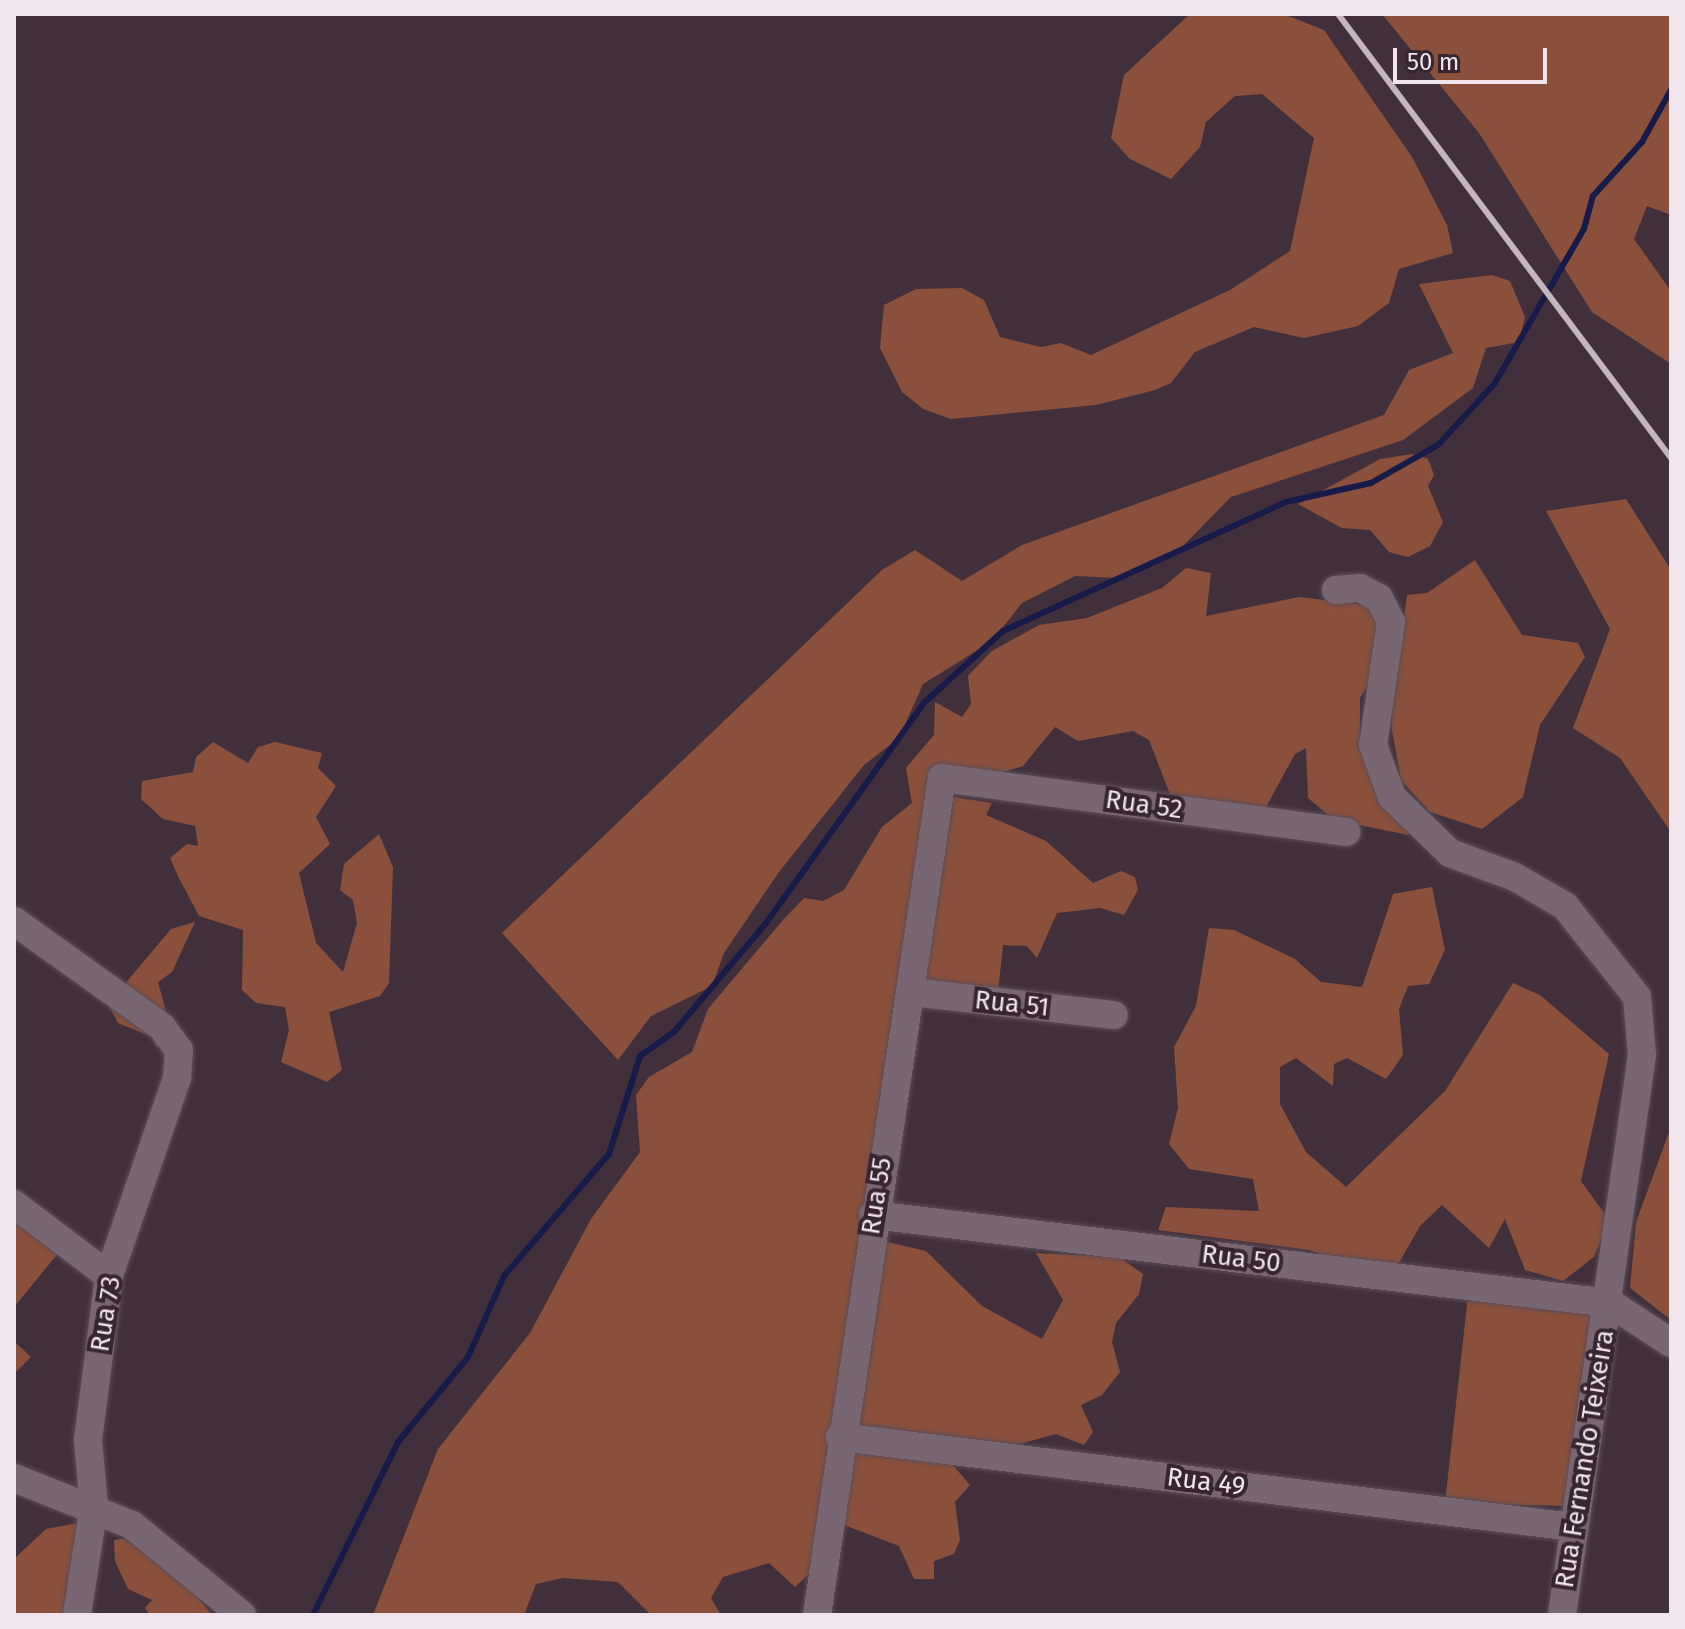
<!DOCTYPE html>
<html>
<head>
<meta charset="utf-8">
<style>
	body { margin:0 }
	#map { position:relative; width:1685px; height:1629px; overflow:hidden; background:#41303c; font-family:"Fira Sans",sans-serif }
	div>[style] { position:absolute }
	.forest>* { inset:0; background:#8b503b }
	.stream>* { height:6px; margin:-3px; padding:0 3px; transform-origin:3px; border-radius:3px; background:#181a49 }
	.roads { filter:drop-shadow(0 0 2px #5c4d57) drop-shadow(0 0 2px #5c4d57) }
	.minor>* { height:28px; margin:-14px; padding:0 14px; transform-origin:14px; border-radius:14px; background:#796673 }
	.rail>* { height:6px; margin:-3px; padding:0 3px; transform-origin:3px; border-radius:3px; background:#c3b6be }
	span { translate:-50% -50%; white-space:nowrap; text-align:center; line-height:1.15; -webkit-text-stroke:8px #372632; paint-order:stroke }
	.street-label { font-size:26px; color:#f0e5ec }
	.frame { position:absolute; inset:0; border:16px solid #f0e5ec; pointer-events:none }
	.scale { position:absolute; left:1393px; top:48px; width:154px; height:36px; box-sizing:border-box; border:4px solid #f0e5ec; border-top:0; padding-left:10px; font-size:24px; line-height:28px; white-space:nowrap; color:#f0e5ec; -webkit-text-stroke:6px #372632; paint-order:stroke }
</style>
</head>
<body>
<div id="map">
	<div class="forest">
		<div style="clip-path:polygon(1190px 14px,1283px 14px,1324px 30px,1412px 157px,1447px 225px,1453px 253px,1399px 269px,1389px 303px,1358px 326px,1304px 338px,1254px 327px,1195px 352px,1171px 383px,1155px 390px,1096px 405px,951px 419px,923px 409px,902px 392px,880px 348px,884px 305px,916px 289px,962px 288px,984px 300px,1000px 337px,1041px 347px,1061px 343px,1091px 355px,1230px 290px,1290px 251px,1314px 138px,1262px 94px,1235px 96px,1206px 122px,1200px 147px,1171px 179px,1130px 159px,1111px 138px,1124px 75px)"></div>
		<div style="clip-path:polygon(1382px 14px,1671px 14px,1671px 215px,1647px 206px,1634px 239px,1671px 291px,1671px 364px,1592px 312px,1479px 133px)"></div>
		<div style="clip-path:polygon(1492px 275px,1510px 281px,1525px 317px,1519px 342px,1486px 348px,1473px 388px,1403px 440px,1231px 497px,1178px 551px,1119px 578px,1075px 576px,1022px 603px,992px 641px,923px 684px,899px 738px,864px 765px,779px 872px,724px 953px,712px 986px,651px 1016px,618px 1060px,502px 933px,882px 570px,915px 550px,962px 581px,1022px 545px,1384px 415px,1409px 370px,1453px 353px,1419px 284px)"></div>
		<div style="clip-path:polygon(1412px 454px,1428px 459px,1434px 475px,1428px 486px,1443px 522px,1430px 546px,1408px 557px,1389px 552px,1370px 530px,1342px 528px,1298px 504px,1380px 459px)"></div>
		<div style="clip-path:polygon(1626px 499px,1671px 570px,1671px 832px,1620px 758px,1573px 728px,1610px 629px,1546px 511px)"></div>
		<div style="clip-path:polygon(1475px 560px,1522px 635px,1578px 643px,1585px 657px,1540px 725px,1523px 797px,1482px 829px,1430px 812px,1401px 780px,1391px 725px,1407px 595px,1427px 593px)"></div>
		<div style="clip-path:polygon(1186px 568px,1211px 573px,1206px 616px,1299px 597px,1374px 606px,1382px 620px,1378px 667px,1360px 698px,1360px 741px,1409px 835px,1334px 820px,1308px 798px,1306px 748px,1295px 754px,1259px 820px,1173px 802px,1149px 740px,1133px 731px,1078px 741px,1055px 727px,1023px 766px,934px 794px,992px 803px,986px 815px,1046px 841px,1093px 883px,1121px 871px,1135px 877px,1138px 890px,1124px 915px,1100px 908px,1057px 913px,1037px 958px,1027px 946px,1003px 945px,998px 992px,905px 985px,895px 996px,811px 1572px,795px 1587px,769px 1563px,723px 1577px,711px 1598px,721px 1615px,651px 1615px,618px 1582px,563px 1578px,536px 1584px,524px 1615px,373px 1615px,438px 1449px,530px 1333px,591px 1219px,640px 1152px,636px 1095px,649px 1077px,692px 1052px,708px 1009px,783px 920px,804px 898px,823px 901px,844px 890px,882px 827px,912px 803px,906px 768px,934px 735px,935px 702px,962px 717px,971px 704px,968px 676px,992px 651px,1039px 625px,1087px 618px,1162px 588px)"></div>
		<div style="clip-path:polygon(213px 742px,248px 763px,258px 747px,275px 742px,322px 753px,318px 768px,336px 786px,316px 817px,330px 844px,299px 873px,316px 943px,343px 972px,357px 923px,353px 900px,340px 890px,344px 864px,379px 834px,393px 867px,389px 983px,380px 996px,329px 1012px,342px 1070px,327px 1082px,281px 1062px,289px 1030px,285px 1007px,256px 1003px,242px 990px,243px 930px,199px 916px,179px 878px,170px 858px,187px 844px,198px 846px,195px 826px,163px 819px,141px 799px,142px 781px,193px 772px,196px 757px)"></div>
		<div style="clip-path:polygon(1432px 887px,1445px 950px,1429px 984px,1408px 986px,1399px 1009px,1403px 1055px,1386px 1079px,1347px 1058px,1334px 1064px,1333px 1086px,1296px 1058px,1280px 1067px,1280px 1104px,1306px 1152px,1346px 1187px,1445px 1091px,1513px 983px,1540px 995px,1609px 1054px,1581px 1181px,1609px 1220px,1594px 1257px,1563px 1281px,1525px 1270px,1505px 1219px,1489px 1248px,1442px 1205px,1420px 1226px,1391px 1277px,1309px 1250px,1158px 1230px,1166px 1207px,1259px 1211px,1253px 1179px,1189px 1169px,1169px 1144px,1178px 1108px,1174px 1047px,1196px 1006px,1209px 928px,1234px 930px,1295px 959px,1321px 982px,1362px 987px,1393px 894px)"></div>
		<div style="clip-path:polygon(195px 922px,172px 972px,158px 982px,173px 1037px,156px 1047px,152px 1037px,118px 1023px,108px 1004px,171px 929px)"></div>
		<div style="clip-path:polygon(1671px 1127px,1671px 1320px,1630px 1288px,1636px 1222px)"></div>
		<div style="clip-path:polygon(14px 1212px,60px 1251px,14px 1307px)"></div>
		<div style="clip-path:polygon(883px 1241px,926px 1251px,982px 1306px,1042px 1339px,1063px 1300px,1036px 1253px,1119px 1257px,1143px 1274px,1139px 1294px,1116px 1323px,1112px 1342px,1120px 1372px,1102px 1395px,1081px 1405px,1093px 1432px,1084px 1445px,1056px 1434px,951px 1463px,970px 1485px,955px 1502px,960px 1540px,954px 1554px,934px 1561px,934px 1579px,914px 1579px,899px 1546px,839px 1523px)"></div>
		<div style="clip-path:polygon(1468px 1296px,1585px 1309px,1594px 1321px,1566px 1506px,1445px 1503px)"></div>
		<div style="clip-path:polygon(14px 1341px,31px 1357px,14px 1374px)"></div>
		<div style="clip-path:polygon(83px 1522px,69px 1615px,14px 1615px,14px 1559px,46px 1529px)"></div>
		<div style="clip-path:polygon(133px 1537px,178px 1573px,212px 1615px,150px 1615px,145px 1608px,152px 1600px,128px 1589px,115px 1561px,114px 1540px)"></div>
	</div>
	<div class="stream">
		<div style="left:313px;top:1615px;width:193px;rotate:-63.8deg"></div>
		<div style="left:398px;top:1442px;width:110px;rotate:-50.5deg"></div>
		<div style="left:468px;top:1357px;width:89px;rotate:-66deg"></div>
		<div style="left:504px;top:1276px;width:161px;rotate:-49.3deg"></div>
		<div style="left:609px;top:1154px;width:103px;rotate:-72.4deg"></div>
		<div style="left:640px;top:1056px;width:42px;rotate:-35.2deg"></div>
		<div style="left:674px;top:1032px;width:143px;rotate:-49.8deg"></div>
		<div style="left:766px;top:923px;width:272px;rotate:-54.3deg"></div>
		<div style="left:925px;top:702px;width:105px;rotate:-42.3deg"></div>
		<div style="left:1003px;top:631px;width:311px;rotate:-24.5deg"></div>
		<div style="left:1286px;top:502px;width:87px;rotate:-12.6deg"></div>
		<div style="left:1371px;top:483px;width:77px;rotate:-29.6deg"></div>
		<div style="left:1438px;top:445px;width:84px;rotate:-47.4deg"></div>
		<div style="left:1495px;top:383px;width:178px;rotate:-60deg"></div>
		<div style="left:1584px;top:229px;width:34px;rotate:-75deg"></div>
		<div style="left:1593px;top:196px;width:73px;rotate:-47.8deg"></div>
		<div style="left:1642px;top:142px;width:60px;rotate:-60.9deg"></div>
	</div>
	<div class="roads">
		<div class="minor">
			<div style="left:1336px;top:590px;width:24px;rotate:-5deg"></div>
			<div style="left:1360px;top:588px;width:21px;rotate:28deg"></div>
			<div style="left:1379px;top:598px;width:27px;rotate:63deg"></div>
			<div style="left:1391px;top:622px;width:124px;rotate:98.3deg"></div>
			<div style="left:1373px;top:745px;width:55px;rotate:69.9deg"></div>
			<div style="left:1392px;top:797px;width:81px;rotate:44deg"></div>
			<div style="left:1450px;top:853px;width:69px;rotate:20.3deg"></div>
			<div style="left:1515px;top:877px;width:58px;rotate:30.1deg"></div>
			<div style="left:1565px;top:906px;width:116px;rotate:51.6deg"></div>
			<div style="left:1637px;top:997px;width:58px;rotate:85.1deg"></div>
			<div style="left:1642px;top:1055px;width:566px;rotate:98.13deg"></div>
			<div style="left:14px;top:921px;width:182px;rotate:35.6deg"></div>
			<div style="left:162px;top:1027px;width:29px;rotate:54deg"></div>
			<div style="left:179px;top:1050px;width:28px;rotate:94deg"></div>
			<div style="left:177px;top:1078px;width:209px;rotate:109deg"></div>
			<div style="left:109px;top:1276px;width:166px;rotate:97.3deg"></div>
			<div style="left:88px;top:1441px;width:65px;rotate:84.7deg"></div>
			<div style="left:94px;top:1506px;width:110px;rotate:98.9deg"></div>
			<div style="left:911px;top:992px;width:204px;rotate:6.5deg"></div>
			<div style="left:14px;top:1204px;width:119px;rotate:37.2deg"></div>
			<div style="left:873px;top:1215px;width:742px;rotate:6.81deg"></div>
			<div style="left:1610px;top:1303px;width:73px;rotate:33.3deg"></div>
			<div style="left:840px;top:1437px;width:739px;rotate:7deg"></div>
			<div style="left:14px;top:1478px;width:127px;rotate:21.7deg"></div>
			<div style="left:132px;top:1525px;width:142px;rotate:39.3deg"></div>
			<div style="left:817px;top:1615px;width:846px;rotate:-81.51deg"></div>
			<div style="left:942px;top:778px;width:408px;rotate:7.6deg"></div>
		</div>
	</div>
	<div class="rail">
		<div style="left:1338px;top:14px;width:555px;rotate:53.13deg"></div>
	</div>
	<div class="street-label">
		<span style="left:1144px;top:805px;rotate:8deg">Rua 52</span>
		<span style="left:1012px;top:1004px;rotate:6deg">Rua 51</span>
		<span style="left:877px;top:1196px;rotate:-81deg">Rua 55</span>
		<span style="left:1241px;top:1259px;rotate:7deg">Rua 50</span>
		<span style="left:106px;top:1314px;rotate:-81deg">Rua 73</span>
		<span style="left:1585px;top:1459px;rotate:-81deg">Rua Fernando Teixeira</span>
		<span style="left:1206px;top:1482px;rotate:7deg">Rua 49</span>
	</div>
	<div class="frame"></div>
	<div class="scale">50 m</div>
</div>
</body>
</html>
